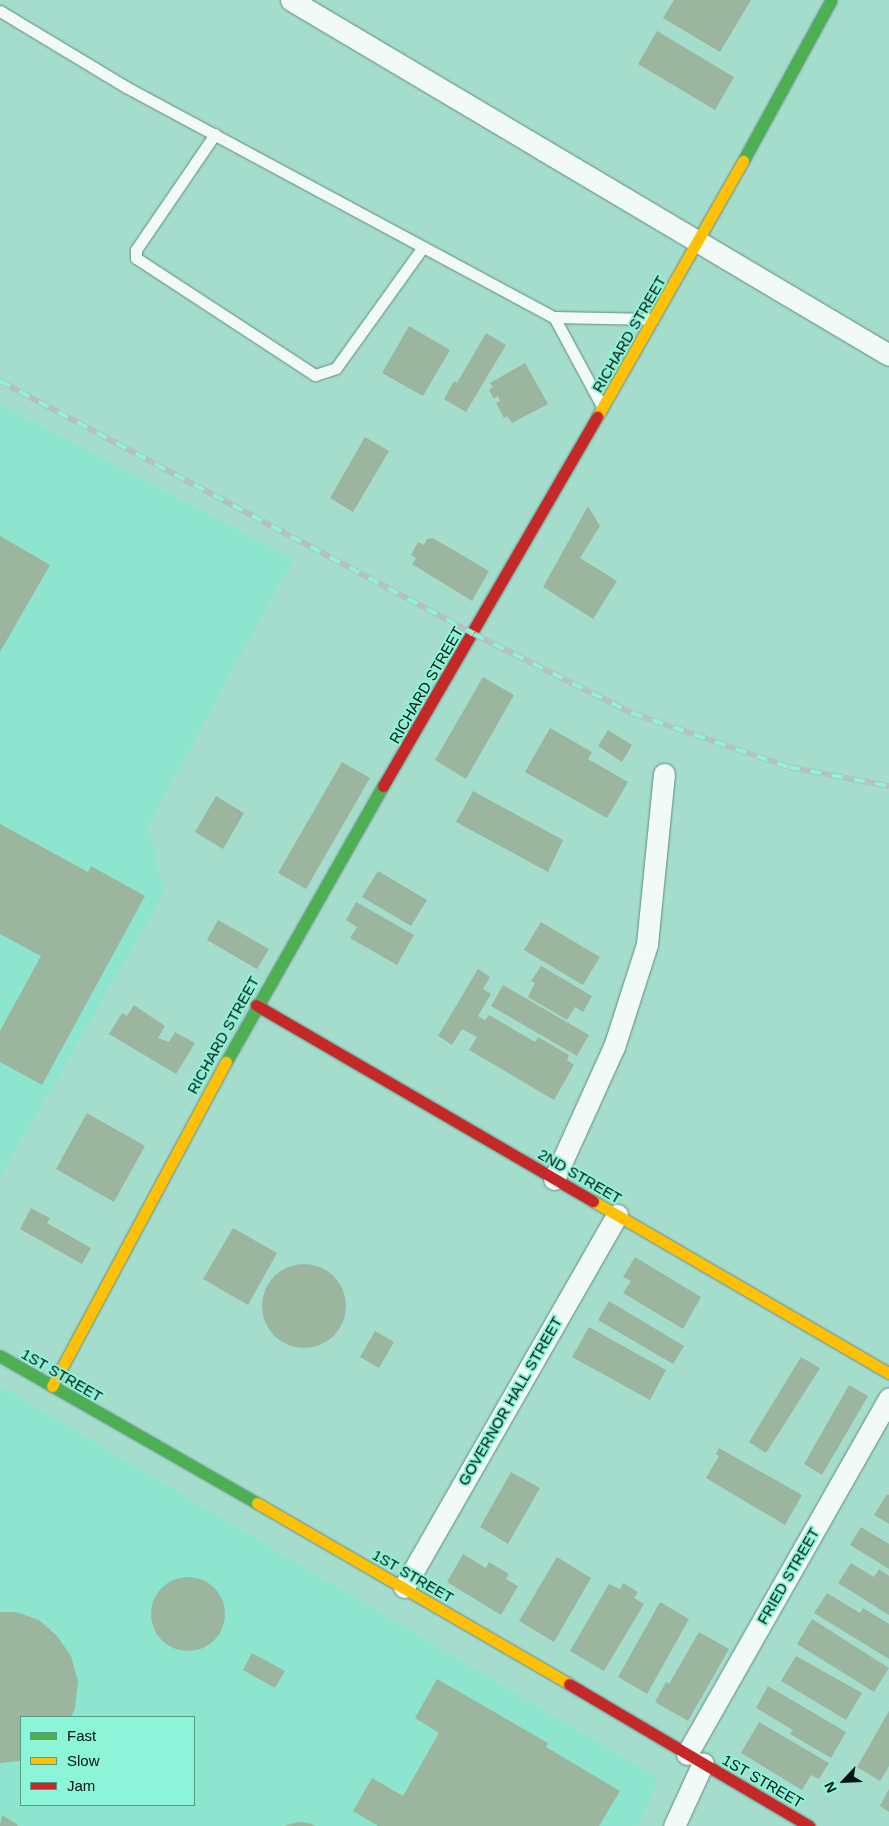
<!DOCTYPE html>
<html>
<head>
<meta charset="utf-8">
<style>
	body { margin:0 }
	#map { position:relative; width:889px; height:1826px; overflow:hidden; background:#a5ddcd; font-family:Helvetica,sans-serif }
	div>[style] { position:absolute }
	.built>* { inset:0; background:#8ce5cc }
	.building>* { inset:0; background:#9bb59f }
	.round { border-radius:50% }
	.roads { filter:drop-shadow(0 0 1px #628c81) drop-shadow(0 0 1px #628c81) }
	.lane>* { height:11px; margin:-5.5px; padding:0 5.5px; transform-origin:5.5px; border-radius:5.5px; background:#f2faf8 }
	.street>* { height:21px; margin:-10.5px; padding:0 10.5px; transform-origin:10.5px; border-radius:10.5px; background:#f2faf8 }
	.fast>* { height:11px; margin:-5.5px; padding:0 5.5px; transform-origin:5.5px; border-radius:5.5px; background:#4caf50 }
	.slow>* { height:11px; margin:-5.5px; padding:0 5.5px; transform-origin:5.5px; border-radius:5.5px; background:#ffc107 }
	.jam>* { height:11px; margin:-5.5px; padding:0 5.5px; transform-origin:5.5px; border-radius:5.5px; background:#c62828 }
	.rail>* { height:5.5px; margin-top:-2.75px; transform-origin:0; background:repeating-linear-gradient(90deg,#8df5d7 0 11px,#b3c2be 0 22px); box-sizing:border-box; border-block:1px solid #b3c2be }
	span { translate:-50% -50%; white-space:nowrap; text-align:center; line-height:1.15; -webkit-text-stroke:4px #8df5d7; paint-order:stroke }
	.street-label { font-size:15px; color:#01140f }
	.legend { position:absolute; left:20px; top:1716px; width:175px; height:90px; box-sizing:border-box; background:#8df5d7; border:1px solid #559b87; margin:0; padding:6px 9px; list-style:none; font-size:15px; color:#01140f }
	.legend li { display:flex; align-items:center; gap:10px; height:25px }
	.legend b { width:25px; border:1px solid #559b87 }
	.north { position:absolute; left:819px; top:1756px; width:50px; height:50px; -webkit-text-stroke:4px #8df5d7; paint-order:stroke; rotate:245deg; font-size:14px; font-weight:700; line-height:20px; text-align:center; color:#01140f }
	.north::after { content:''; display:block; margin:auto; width:18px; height:22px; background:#01140f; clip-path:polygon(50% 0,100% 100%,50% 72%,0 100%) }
</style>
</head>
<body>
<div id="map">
	<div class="built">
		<div style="clip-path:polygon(0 404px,293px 559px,148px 826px,164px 894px,0 1177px)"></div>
		<div style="clip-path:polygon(evenodd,0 1386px,658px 1778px,638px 1826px,0 1826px,0 1386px,21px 1717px,194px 1717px,194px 1805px,21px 1805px,21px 1717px)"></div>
	</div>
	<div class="building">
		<div style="clip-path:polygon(674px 0,751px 0,720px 52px,663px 18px)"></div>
		<div style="clip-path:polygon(657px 31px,734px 77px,715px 110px,638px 64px)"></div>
		<div style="clip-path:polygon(409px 326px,450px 350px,423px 396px,382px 373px)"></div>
		<div style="clip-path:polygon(486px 333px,506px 345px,466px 412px,444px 399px,454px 381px,457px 383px)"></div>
		<div style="clip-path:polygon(525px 363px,548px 404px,512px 423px,507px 416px,504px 418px,496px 403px,500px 401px,498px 396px,494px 399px,489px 390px,493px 387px,490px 383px)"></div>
		<div style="clip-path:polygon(365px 437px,389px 451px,353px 512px,330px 498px)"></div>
		<div style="clip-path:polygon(588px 506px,600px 526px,580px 558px,617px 581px,593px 619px,543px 587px)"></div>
		<div style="clip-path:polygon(0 536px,50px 565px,0 652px)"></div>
		<div style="clip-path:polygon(433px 538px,489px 571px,472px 601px,412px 564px,416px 558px,411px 555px,418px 542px,424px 545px,427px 539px)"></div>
		<div style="clip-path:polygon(483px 677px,514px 695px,466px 779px,435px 760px)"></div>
		<div style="clip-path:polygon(550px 728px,592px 752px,588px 759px,628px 782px,607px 818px,525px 772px)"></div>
		<div style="clip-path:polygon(608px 730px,632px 745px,622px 762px,598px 746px)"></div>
		<div style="clip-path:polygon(342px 762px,370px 778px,306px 889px,278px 873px)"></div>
		<div style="clip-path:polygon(473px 791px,563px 840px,548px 872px,456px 822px)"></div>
		<div style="clip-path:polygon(216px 796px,244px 813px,223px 849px,195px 832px)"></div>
		<div style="clip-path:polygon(0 824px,88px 872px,91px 866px,145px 896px,42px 1085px,0 1062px,0 1031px,41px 956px,0 934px)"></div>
		<div style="clip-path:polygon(378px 871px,427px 900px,411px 926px,362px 897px)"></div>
		<div style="clip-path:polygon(356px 902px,414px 935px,397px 965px,350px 938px,357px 927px,346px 920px)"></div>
		<div style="clip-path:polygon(218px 920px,269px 949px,257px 969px,207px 940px)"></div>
		<div style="clip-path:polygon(541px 922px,600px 957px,583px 985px,524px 950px)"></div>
		<div style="clip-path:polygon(541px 966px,592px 996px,583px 1012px,575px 1007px,567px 1020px,528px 997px,535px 983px,531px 981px)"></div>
		<div style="clip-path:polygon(478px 969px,490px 977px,483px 989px,491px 994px,478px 1016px,485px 1020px,489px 1015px,535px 1042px,538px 1037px,569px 1055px,567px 1060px,574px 1065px,554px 1100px,469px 1050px,477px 1037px,462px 1029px,452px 1045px,438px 1036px)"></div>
		<div style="clip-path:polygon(503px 985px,589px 1035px,577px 1056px,491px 1006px)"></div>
		<div style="clip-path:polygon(134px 1005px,165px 1026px,158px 1038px,169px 1042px,175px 1032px,195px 1043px,176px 1074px,109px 1034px,122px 1013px,127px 1016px)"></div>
		<div style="clip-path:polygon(87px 1113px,145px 1146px,114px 1202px,56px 1169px)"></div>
		<div style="clip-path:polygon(31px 1208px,50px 1218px,47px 1223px,91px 1248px,82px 1264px,20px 1229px)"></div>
		<div style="clip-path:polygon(233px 1228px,277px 1253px,248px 1305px,203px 1279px)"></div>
		<div style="clip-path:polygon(635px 1257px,701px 1297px,683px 1329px,623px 1293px,631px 1281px,623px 1277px)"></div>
		<div class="round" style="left:262px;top:1264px;width:84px;height:84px"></div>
		<div style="clip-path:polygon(609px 1301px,684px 1346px,673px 1364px,598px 1320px)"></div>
		<div style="clip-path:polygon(589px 1327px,666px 1370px,650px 1400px,572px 1357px)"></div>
		<div style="clip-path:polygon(375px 1331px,394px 1342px,379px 1368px,360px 1357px)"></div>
		<div style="clip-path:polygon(801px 1357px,820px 1368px,766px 1453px,749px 1442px)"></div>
		<div style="clip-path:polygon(849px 1385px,868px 1396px,822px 1475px,804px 1464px)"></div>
		<div style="clip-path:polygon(719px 1448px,802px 1495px,785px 1525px,706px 1478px,719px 1456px,716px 1454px)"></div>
		<div style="clip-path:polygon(511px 1472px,540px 1488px,508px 1544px,480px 1527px)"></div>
		<div style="clip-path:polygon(887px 1494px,889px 1495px,889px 1524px,874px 1515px)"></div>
		<div style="clip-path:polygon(861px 1527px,889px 1544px,889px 1569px,850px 1545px)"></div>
		<div style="clip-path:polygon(463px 1554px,486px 1568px,489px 1562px,509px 1574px,506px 1579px,518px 1586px,501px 1615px,447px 1582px)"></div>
		<div style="clip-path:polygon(557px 1557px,591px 1578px,554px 1642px,519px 1621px)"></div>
		<div style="clip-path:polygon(851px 1563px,874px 1577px,879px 1569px,889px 1576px,889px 1615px,838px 1583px)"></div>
		<div class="round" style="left:151px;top:1577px;width:74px;height:74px"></div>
		<div style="clip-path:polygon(623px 1583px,638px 1592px,634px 1598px,644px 1604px,604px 1671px,570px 1651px,609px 1584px,620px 1589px)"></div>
		<div style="clip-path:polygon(827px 1593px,860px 1613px,863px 1608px,889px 1624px,889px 1659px,814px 1613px)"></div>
		<div style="clip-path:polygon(660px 1602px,689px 1619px,647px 1694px,618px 1677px)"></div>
		<div style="clip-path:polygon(0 1612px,16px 1612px,39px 1620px,57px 1636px,71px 1656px,78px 1681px,75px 1708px,71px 1717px,21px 1717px,21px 1761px,0 1763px)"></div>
		<div style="clip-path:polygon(812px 1619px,889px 1668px,874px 1692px,797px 1644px)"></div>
		<div style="clip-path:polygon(699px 1632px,729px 1649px,688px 1721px,655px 1702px,666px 1682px,669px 1684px)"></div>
		<div style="clip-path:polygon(252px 1653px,285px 1671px,275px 1688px,243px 1670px)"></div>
		<div style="clip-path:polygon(796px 1656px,862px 1693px,846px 1720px,781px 1681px)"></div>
		<div style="clip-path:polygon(437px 1679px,548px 1743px,546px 1747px,620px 1791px,599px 1826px,378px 1826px,353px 1811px,372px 1778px,403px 1796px,439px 1733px,415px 1718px)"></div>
		<div style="clip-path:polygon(768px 1686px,846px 1732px,831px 1758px,790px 1734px,793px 1730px,756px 1708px)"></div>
		<div style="clip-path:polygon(889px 1711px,889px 1766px,880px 1781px,857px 1767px)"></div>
		<div style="clip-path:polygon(759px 1722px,829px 1763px,819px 1779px,811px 1775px,802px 1790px,741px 1753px)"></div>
		<div style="clip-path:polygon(889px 1789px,889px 1812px,880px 1806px)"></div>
		<div style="clip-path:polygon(2px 1815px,18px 1825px,17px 1826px,0 1826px)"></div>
		<div style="clip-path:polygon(298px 1822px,308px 1823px,316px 1826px,284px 1826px)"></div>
	</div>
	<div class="roads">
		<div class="lane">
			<div style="left:0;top:11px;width:147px;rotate:31.1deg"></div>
			<div style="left:126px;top:87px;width:486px;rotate:28.3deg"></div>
			<div style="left:554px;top:317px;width:99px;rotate:1.2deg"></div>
			<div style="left:215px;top:134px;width:140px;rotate:124.3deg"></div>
			<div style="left:136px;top:250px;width:8px;rotate:90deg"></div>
			<div style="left:136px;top:258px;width:214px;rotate:33.2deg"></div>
			<div style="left:315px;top:375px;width:22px;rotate:-18deg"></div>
			<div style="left:336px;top:368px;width:149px;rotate:-54.3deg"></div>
			<div style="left:554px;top:317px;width:101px;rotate:61.7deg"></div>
		</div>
		<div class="street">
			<div style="left:291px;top:0;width:695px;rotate:30.7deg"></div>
			<div style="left:554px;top:1179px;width:145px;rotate:-65.6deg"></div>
			<div style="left:614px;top:1047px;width:108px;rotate:-72.2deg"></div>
			<div style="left:647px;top:944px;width:171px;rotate:-84.3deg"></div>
			<div style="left:404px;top:1587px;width:429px;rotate:-60.2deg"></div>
			<div style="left:687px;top:1754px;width:409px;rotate:-60.4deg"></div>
			<div style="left:674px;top:1826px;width:69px;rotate:-65.3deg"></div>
		</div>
		<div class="fast">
			<div style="left:743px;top:161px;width:183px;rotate:-61.3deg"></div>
			<div style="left:226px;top:1062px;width:318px;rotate:-60.4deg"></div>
			<div style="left:0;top:1356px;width:296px;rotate:29.8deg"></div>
		</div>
		<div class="slow">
			<div style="left:597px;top:417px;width:295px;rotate:-60.3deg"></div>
			<div style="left:593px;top:1201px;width:342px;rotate:30.2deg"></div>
			<div style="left:52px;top:1386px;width:368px;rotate:-61.8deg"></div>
			<div style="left:257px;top:1503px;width:361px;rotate:30.1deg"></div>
		</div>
		<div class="jam">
			<div style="left:383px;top:786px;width:427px;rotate:-59.9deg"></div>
			<div style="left:256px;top:1005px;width:390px;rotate:30.2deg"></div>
			<div style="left:569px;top:1684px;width:279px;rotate:30.6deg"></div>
		</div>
	</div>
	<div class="rail">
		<div style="left:0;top:381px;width:537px;rotate:28.09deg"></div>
		<div style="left:474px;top:634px;width:177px;rotate:26.6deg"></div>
		<div style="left:632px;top:713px;width:166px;rotate:19deg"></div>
		<div style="left:789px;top:767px;width:102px;rotate:10.8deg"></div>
	</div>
	<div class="street-label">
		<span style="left:629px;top:334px;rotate:-60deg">RICHARD STREET</span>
		<span style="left:426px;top:685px;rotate:-60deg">RICHARD STREET</span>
		<span style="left:223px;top:1035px;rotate:-61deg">RICHARD STREET</span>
		<span style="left:580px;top:1176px;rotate:30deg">2ND STREET</span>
		<span style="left:62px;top:1375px;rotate:30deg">1ST STREET</span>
		<span style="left:510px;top:1401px;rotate:-60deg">GOVERNOR HALL STREET</span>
		<span style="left:413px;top:1576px;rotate:30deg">1ST STREET</span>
		<span style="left:788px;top:1576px;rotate:-60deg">FRIED STREET</span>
		<span style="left:763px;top:1781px;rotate:30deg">1ST STREET</span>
	</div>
	<ul class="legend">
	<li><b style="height:6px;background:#4caf50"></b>Fast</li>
	<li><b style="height:6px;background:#ffc107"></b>Slow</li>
	<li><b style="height:6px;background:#c62828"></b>Jam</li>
	</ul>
	<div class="north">N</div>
</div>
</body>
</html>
